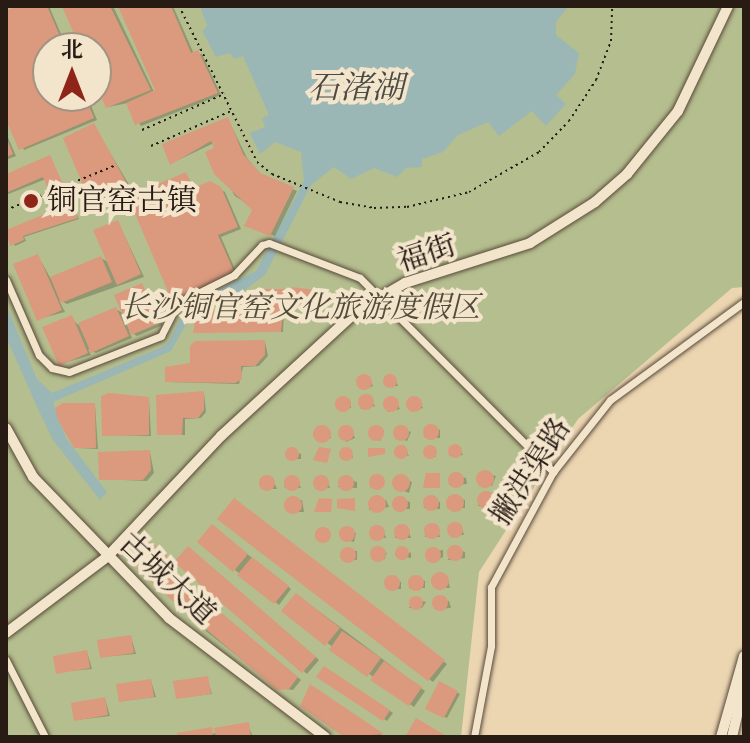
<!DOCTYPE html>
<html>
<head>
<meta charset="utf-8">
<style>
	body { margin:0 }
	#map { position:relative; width:750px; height:743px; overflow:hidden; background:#ecd5b1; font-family:Cardo,"Noto Serif SC",serif }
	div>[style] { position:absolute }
	.green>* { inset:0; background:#b5be8e }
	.water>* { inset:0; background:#9bb7b5 }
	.shadow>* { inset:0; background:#0003 }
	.building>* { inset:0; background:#db997e }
	.round { border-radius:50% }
	.path>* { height:2px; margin-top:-1px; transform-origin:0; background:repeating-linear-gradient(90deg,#271b14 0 2px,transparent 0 6px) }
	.roads { filter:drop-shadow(0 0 2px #584a3b) drop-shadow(0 0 2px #584a3b) }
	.street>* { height:7px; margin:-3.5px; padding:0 3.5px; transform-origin:3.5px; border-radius:3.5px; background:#f3e4cc }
	.secondary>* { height:10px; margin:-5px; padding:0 5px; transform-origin:5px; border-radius:5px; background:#f3e4cc }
	.dots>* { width:22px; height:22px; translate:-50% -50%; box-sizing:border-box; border:4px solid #f3e4cc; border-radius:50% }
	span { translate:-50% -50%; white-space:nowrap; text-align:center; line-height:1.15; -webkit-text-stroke:8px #f3e4cc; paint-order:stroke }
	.poi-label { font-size:30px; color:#271b14 }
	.left { translate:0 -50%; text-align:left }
	.street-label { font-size:30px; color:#271b14 }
	.park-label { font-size:30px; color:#524c39; font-style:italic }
	.water-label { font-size:32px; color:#4a4a44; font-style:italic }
	.frame { position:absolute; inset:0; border:8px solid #271b14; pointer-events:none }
	.north { position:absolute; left:32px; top:32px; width:80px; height:80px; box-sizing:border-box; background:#f3e4cc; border:2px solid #a19482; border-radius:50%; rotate:0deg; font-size:22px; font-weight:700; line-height:32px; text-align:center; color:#271b14 }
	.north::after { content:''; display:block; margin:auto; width:28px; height:36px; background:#8f2418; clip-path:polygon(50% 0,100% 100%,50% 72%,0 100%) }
</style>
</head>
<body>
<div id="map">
	<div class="green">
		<div style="clip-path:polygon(evenodd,6px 6px,744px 6px,744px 287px,732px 288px,578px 419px,479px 572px,461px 737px,6px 737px,6px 6px,48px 48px,96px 48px,96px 96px,48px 96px,48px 48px)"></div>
	</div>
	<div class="water">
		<div style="clip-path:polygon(200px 6px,569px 6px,556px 22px,556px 35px,579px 53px,575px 74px,556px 95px,566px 104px,546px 126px,532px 111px,499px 136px,488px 122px,458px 135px,443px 152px,422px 159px,422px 167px,406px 168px,397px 177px,374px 168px,351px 179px,334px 167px,311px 185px,265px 275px,245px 290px,195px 309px,171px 351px,53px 402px,66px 438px,107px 492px,100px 500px,53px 440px,38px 409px,6px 337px,6px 305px,37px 379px,52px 393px,160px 348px,169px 342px,187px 305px,256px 271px,304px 181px,301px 152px,275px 142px,260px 154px,250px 133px,265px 127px,262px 118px,269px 115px,243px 56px,235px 59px,230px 53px,216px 57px,202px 31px,207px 26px)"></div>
	</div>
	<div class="shadow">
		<div style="clip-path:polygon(23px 6px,49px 6px,67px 48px,48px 48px,48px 96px,87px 96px,97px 120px,24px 150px,6px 115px,6px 13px)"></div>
		<div style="clip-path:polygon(64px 6px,113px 6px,154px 92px,158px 91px,120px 6px,173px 6px,194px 54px,202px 54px,221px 95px,141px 126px,128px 103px,108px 107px,96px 80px,96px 48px,82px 48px)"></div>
		<div style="clip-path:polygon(228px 119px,247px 158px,263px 177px,297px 191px,275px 236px,250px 227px,255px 209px,235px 196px,208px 153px,217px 149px,214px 143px,172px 163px)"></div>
		<div style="clip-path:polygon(94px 126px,131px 188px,97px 205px,93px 203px)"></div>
		<div style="clip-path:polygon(6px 133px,16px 156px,6px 160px)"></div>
		<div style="clip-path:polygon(50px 158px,79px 219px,24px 237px,26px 241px,15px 246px,7px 231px,60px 210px,46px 179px,6px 195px,6px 176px)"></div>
		<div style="clip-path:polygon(186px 174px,195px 189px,210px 183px,225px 192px,241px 229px,221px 237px,238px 276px,178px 302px,174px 299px)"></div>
		<div style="clip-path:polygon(118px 222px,144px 277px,67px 304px,59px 300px,65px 312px,38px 319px,38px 256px,51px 279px,101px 258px,110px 263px)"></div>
		<div style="clip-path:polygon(142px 285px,163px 325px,137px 336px,129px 331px,132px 338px,96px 353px,88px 349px,91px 355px,61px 364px,71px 317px,78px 325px,116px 309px,124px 314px)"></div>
		<div style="clip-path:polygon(294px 290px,323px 293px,326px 304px,318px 309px,296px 304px)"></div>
		<div style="clip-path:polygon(285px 291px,283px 332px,195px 332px,263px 312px)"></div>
		<div style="clip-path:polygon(265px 342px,268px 356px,259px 366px,243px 367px,239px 384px,170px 382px,192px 365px)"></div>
		<div style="clip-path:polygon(368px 376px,373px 386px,363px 390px,358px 379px)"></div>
		<div style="clip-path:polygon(394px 376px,398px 386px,386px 386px)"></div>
		<div style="clip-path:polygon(204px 393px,206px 412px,201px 418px,185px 419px,185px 435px,159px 434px)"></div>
		<div style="clip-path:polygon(393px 397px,400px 409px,388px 412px,384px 401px)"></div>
		<div style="clip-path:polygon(149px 399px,151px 436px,104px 435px)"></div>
		<div style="clip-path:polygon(417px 399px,423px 408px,412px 411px,408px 401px)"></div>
		<div style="clip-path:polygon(350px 400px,351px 408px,336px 408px,336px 403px)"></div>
		<div style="clip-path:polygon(359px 400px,371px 400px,375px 406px,361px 409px)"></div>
		<div style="clip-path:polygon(95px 405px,98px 449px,78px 448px,75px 447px)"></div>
		<div style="clip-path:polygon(428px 426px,440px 430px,440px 438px,424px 437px)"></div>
		<div style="clip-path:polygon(326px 427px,331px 438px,320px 442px,316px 431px)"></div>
		<div style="clip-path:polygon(350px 427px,355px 438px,346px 442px,340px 430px)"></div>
		<div style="clip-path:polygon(373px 427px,384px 431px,380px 441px,369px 435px)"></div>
		<div style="clip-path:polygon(399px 428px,411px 432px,407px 441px,395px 437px)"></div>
		<div style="clip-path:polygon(458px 446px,463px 455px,449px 456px)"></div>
		<div style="clip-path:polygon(397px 448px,405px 449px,409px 456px,394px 453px)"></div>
		<div style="clip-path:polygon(349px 449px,353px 458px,341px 458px)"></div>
		<div style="clip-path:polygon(288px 450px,301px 454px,301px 459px,287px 459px)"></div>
		<div style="clip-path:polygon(424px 451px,435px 451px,436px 457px,425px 457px)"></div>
		<div style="clip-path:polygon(150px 452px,154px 473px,147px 481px,100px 479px)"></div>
		<div style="clip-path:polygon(482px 473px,496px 476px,492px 486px,479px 483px)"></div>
		<div style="clip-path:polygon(452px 475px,466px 478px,467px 484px,449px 485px)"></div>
		<div style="clip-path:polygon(374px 476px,379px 476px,383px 487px,370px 487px)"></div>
		<div style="clip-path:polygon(398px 476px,412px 482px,409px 493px,394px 487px)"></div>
		<div style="clip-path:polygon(272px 477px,277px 489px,261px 489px,260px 482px)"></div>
		<div style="clip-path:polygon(296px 478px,301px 488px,285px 488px,284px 481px)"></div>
		<div style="clip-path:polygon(326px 478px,330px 488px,315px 487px,314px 481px)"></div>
		<div style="clip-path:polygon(342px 478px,357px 482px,357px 488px,338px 487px)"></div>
		<div style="clip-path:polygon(481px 494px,497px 498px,497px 507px,478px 506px)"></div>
		<div style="clip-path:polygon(451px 497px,465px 500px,465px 508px,447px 508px)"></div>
		<div style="clip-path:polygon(397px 498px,410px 502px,410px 509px,394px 509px)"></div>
		<div style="clip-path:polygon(429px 498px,440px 502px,440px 509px,424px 508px)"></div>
		<div style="clip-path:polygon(302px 500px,304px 512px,292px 512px,286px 502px)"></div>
		<div style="clip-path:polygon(386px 500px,389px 507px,369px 510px,369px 502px)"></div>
		<div style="clip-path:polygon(238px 503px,447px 664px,433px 682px,220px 519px)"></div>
		<div style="clip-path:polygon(453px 524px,461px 525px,464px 535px,449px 535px)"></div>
		<div style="clip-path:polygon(398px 526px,407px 527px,411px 538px,395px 538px)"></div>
		<div style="clip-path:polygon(428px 526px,437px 527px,440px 537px,425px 537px)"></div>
		<div style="clip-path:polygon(383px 528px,386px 538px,370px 536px,370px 532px)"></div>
		<div style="clip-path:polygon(216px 529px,291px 589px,279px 605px,200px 542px)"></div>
		<div style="clip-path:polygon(320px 529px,325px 529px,329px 540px,315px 537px)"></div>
		<div style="clip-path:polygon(344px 529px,356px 533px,354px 542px,341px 538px)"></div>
		<div style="clip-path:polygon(156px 547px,171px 560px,165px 568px,301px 680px,293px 690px,278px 688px,207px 632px,139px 569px)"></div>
		<div style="clip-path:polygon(452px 548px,465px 552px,465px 558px,448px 560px)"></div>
		<div style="clip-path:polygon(398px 549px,411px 553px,411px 558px,395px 555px)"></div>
		<div style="clip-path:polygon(344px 550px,357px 551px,357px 560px,340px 558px)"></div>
		<div style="clip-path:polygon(376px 550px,387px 553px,384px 560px,372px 560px)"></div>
		<div style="clip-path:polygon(443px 550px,443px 557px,432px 562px,426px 553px)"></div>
		<div style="clip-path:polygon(192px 551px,319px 660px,307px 674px,177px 562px)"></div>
		<div style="clip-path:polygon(436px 574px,447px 576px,450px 588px,433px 587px)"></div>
		<div style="clip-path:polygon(389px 577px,401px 582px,401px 589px,386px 589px)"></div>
		<div style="clip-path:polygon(412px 577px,425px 581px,425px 588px,409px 588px)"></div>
		<div style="clip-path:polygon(300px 597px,425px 691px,414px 707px,284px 611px)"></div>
		<div style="clip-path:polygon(414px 599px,426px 602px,422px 608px,409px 608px)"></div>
		<div style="clip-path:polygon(437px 601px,449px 601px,451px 608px,435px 609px)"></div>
		<div style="clip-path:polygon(131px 637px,136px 654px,101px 657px)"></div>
		<div style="clip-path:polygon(87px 652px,92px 669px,58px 672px)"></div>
		<div style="clip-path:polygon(325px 668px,393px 713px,387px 721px,319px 676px)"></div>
		<div style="clip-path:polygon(207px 678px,212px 694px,178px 698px)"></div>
		<div style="clip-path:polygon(151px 681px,156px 697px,121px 701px)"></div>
		<div style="clip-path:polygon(440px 684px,460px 694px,447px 718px,427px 708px)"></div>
		<div style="clip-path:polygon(311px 687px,385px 737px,348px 737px,303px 705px)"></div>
		<div style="clip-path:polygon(105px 699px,110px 716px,76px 720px)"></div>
		<div style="clip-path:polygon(248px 724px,253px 737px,180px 737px,217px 733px)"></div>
	</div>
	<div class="building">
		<div style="clip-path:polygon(18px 6px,47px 6px,65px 48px,48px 48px,48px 96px,85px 96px,94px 118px,19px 150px,6px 120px,6px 11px)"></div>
		<div style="clip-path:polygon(62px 6px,110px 6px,151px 90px,106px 108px,96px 85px,96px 48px,80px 48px)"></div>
		<div style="clip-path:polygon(118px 6px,171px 6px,191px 53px,198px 50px,218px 93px,135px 125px,126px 103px,155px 90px)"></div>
		<div style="clip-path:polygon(228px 117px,243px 154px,260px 173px,294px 187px,270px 236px,244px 226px,252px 210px,214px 174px,205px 152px,214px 148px,211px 141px,170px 165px,162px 144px)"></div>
		<div style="clip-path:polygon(94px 123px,128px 186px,91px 204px,63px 138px)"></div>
		<div style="clip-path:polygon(6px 137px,13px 154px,6px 157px)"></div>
		<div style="clip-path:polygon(50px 155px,78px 218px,23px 236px,24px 240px,10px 246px,6px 230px,57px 209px,43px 177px,6px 193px,6px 174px)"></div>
		<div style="clip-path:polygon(186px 172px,193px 188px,210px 181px,221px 187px,238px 227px,218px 235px,235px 274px,172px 301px,128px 197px)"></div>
		<div style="clip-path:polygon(118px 220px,141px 274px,117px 285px,93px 230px)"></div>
		<div style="clip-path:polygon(38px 254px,62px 310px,37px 321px,13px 264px)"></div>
		<div style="clip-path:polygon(101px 256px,112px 282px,61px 303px,50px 277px)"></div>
		<div style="clip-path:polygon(142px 283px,160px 323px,131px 335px,114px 295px)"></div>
		<div style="clip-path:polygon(292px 287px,324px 291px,324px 303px,314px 309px,294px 307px)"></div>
		<div style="clip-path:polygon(261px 289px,285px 289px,281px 332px,193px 333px,197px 311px,261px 310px)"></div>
		<div style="clip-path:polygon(116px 307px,129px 336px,91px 353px,78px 323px)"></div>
		<div style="clip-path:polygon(72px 315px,88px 353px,59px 366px,42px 327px)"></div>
		<div style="clip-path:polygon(265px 340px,265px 355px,255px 366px,241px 366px,242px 379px,235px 383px,165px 382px,165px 367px,190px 363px,190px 346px,195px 341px)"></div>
		<div class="round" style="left:383px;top:374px;width:14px;height:14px"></div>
		<div class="round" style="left:356px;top:374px;width:16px;height:16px"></div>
		<div style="clip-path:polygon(204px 391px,204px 410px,198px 418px,183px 418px,182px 435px,157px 435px,156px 395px)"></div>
		<div style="clip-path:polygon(109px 393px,149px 397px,149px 435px,102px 436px,101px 396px)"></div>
		<div class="round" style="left:358px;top:394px;width:16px;height:16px"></div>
		<div class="round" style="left:383px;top:396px;width:16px;height:16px"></div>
		<div class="round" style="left:406px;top:396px;width:16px;height:16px"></div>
		<div class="round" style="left:335px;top:396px;width:16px;height:16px"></div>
		<div style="clip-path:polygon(63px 403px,95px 403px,96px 448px,74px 448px,58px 420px,55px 408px)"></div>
		<div class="round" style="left:423px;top:424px;width:16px;height:16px"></div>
		<div class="round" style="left:338px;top:425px;width:16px;height:16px"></div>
		<div class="round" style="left:393px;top:425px;width:16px;height:16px"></div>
		<div class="round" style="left:368px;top:425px;width:16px;height:16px"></div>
		<div class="round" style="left:313px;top:425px;width:18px;height:18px"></div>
		<div class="round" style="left:448px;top:444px;width:14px;height:14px"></div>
		<div class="round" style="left:394px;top:445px;width:14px;height:14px"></div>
		<div class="round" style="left:423px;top:445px;width:14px;height:14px"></div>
		<div class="round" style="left:285px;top:447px;width:14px;height:14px"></div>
		<div style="clip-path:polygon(319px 447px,331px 449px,327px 463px,313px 460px)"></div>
		<div class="round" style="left:339px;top:447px;width:14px;height:14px"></div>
		<div style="clip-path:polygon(368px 448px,385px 448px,385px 454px,368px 457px)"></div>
		<div style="clip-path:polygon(150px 450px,151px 470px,143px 480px,99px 480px,98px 452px)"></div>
		<div class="round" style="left:476px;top:470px;width:18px;height:18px"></div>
		<div class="round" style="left:448px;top:472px;width:16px;height:16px"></div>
		<div style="clip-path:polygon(426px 473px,440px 473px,440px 488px,423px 488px)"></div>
		<div class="round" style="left:392px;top:474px;width:18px;height:18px"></div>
		<div class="round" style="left:369px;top:474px;width:16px;height:16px"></div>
		<div class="round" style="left:338px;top:475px;width:16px;height:16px"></div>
		<div class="round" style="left:259px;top:475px;width:16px;height:16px"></div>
		<div class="round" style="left:284px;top:475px;width:16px;height:16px"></div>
		<div class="round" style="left:313px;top:475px;width:16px;height:16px"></div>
		<div class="round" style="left:477px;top:491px;width:18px;height:18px"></div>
		<div class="round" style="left:446px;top:494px;width:18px;height:18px"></div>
		<div class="round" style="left:423px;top:495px;width:16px;height:16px"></div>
		<div class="round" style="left:368px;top:495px;width:18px;height:18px"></div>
		<div class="round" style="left:392px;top:496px;width:16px;height:16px"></div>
		<div class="round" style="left:284px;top:496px;width:18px;height:18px"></div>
		<div style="clip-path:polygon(234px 498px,445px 660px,428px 681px,217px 519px)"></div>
		<div style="clip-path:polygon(319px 498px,332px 499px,331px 512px,314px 512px)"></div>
		<div style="clip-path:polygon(355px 498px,355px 511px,337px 508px,337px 499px)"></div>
		<div class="round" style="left:447px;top:522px;width:16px;height:16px"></div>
		<div class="round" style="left:424px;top:523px;width:16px;height:16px"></div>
		<div class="round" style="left:394px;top:524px;width:16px;height:16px"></div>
		<div style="clip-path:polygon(212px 524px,248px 554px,233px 572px,197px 542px)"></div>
		<div class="round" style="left:369px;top:525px;width:16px;height:16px"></div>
		<div class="round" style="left:339px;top:526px;width:16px;height:16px"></div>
		<div class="round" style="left:315px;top:527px;width:16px;height:16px"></div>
		<div style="clip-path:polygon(151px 542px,168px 557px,163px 564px,298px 677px,289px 689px,277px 690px,137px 570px,137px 555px)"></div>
		<div class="round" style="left:447px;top:545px;width:16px;height:16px"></div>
		<div class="round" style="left:395px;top:546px;width:14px;height:14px"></div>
		<div style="clip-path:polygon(188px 546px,316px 657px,302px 673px,174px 562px)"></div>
		<div class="round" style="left:370px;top:546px;width:16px;height:16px"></div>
		<div class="round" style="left:340px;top:547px;width:16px;height:16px"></div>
		<div class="round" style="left:425px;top:547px;width:16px;height:16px"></div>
		<div style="clip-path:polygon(252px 557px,289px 586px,274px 604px,237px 575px)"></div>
		<div class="round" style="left:431px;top:572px;width:18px;height:18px"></div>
		<div class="round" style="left:384px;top:575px;width:16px;height:16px"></div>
		<div class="round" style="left:408px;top:575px;width:16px;height:16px"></div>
		<div style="clip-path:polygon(296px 593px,340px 628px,325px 646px,281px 611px)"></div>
		<div class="round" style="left:432px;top:595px;width:16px;height:16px"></div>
		<div class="round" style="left:409px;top:596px;width:14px;height:14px"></div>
		<div style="clip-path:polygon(342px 631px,381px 658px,367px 677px,329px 650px)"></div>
		<div style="clip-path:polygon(131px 635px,134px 653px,100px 658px,97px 640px)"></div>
		<div style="clip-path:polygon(87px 650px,90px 668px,56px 674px,53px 656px)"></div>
		<div style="clip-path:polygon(384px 661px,422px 687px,409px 706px,370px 680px)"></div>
		<div style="clip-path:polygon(324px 666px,390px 710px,383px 721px,316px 677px)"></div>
		<div style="clip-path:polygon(208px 676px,211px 694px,176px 699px,173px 681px)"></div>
		<div style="clip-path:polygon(151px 679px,154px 697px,119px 702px,116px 684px)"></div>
		<div style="clip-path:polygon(439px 681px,458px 691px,444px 718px,425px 709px)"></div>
		<div style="clip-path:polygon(310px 684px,384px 734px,344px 737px,300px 706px)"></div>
		<div style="clip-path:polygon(105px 697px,108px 715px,74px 721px,71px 703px)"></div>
		<div style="clip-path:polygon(416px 718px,448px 737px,405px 737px)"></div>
		<div style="clip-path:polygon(249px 722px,251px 737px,216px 737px,214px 728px)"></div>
		<div style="clip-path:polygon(212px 727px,213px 737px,178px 737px,177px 733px)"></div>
	</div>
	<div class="path">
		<div style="left:179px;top:6px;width:174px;rotate:63.4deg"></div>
		<div style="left:257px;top:162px;width:19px;rotate:39deg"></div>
		<div style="left:272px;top:174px;width:74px;rotate:22.4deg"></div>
		<div style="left:340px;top:202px;width:35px;rotate:10deg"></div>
		<div style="left:374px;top:208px;width:33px;rotate:-2deg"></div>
		<div style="left:407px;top:207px;width:64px;rotate:-13.6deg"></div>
		<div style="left:469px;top:192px;width:81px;rotate:-29.7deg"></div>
		<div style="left:539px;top:152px;width:43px;rotate:-45.9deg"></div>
		<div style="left:569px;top:121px;width:49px;rotate:-56.6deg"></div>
		<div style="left:596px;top:80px;width:42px;rotate:-69deg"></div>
		<div style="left:611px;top:41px;width:35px;rotate:-88deg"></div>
		<div style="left:142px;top:130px;width:90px;rotate:-23.7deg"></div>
		<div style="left:151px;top:146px;width:87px;rotate:-23.6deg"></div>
		<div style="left:6px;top:210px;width:117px;rotate:-22.2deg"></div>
	</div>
	<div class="roads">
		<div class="street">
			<div style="left:6px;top:280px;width:82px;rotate:66.3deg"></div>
			<div style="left:39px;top:355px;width:18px;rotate:45deg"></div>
			<div style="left:52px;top:368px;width:17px;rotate:13deg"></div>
			<div style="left:69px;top:372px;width:99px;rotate:-21.4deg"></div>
			<div style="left:161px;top:336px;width:37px;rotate:-63deg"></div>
			<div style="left:178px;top:303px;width:63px;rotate:-26.6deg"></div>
			<div style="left:234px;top:275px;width:41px;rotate:-47deg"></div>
			<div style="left:262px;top:245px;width:7px;rotate:-16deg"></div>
			<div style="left:269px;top:243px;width:97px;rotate:21deg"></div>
			<div style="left:360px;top:278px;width:274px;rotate:45.1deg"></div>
			<div style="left:6px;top:660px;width:86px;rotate:63.1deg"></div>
			<div style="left:474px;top:737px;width:93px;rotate:-79.4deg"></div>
			<div style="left:491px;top:646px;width:59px;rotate:-90deg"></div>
			<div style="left:491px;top:587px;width:131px;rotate:-61.7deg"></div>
			<div style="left:553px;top:472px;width:92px;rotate:-51.6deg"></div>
			<div style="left:610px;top:400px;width:166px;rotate:-36.2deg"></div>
		</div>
		<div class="secondary">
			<div style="left:6px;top:428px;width:56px;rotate:61.1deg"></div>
			<div style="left:33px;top:477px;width:196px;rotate:46deg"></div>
			<div style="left:169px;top:618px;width:196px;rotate:37.3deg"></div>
			<div style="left:6px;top:633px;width:128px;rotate:-37deg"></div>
			<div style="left:108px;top:556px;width:165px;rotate:-46.7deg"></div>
			<div style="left:221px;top:436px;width:185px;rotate:-42.6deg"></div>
			<div style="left:357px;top:311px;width:56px;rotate:-30.3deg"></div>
			<div style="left:405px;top:283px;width:131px;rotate:-17.7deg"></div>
			<div style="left:530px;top:243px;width:77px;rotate:-32.2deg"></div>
			<div style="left:595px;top:202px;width:43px;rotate:-41.2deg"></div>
			<div style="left:627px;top:174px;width:81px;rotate:-51deg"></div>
			<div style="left:678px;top:111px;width:116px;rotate:-64.5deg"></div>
			<div style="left:721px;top:737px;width:84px;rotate:-74.1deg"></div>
			<div style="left:732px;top:737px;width:52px;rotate:-76.8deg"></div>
		</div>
	</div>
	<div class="dots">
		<div style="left:31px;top:201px;background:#8f2418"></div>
	</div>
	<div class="poi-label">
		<span class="left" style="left:47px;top:201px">铜官窑古镇</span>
	</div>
	<div class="street-label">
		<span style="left:427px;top:254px;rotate:-18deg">福街</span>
		<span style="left:531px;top:472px;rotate:-57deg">撇洪渠路</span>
		<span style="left:167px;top:579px;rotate:43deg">古城大道</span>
	</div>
	<div class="park-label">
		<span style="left:300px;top:308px">长沙铜官窑文化旅游度假区</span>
	</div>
	<div class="water-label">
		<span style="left:356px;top:88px">石渚湖</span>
	</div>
	<div class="frame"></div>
	<div class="north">北</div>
</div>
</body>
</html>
